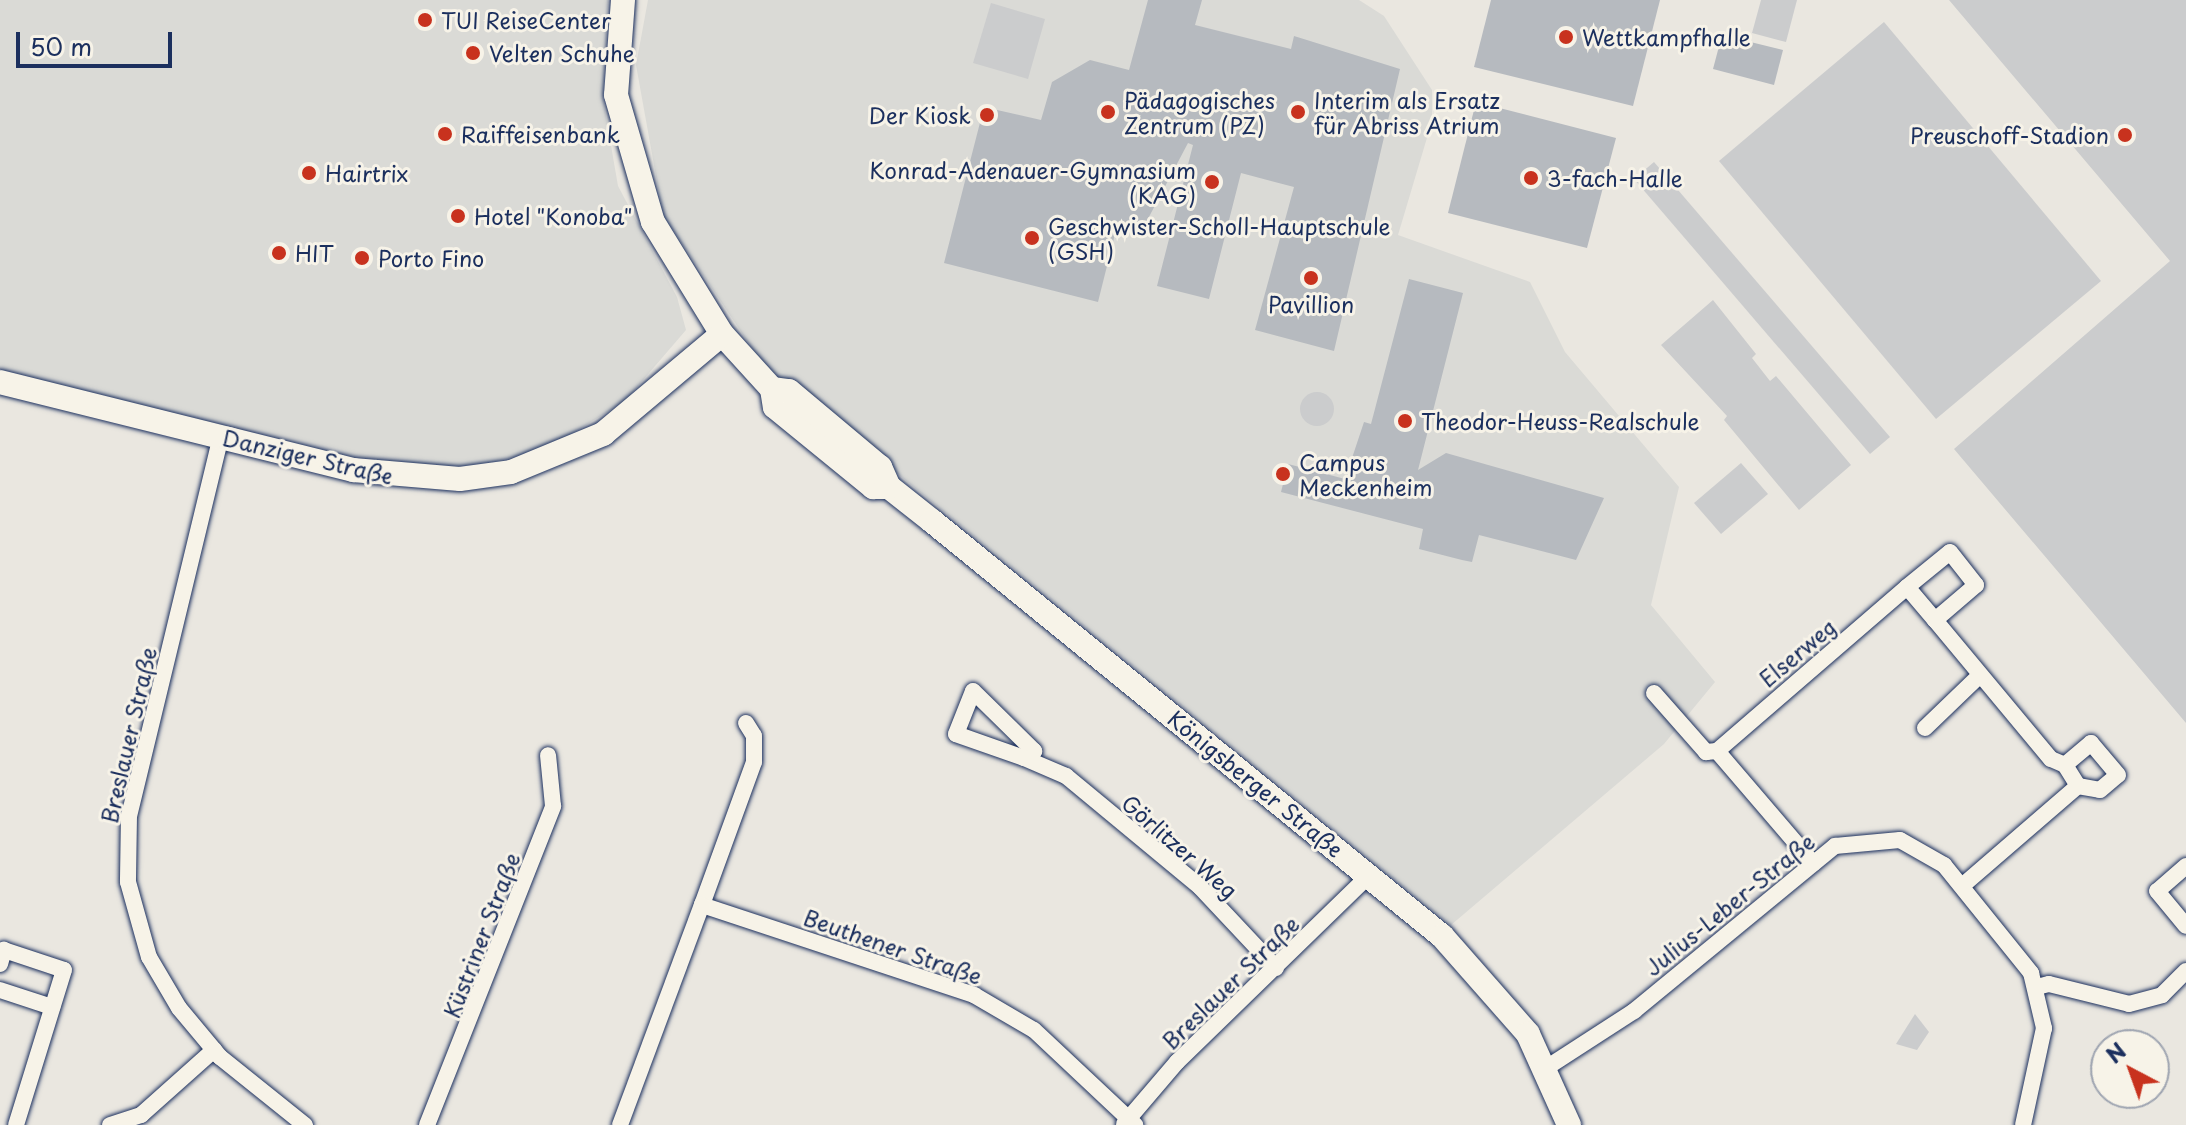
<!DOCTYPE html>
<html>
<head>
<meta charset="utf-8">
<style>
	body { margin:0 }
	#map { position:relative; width:2186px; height:1125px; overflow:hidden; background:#eae7e0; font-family:"Playpen Sans",sans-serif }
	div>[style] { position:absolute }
	.built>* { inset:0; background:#dadad6 }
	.green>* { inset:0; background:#cbcccd }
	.round { border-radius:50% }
	.building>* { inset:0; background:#b6babf }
	.roads { filter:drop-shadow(0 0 2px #1b2f5e) drop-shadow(0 0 2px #1b2f5e) }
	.street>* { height:16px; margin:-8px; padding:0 8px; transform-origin:8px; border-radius:8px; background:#f7f3e8 }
	.secondary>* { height:24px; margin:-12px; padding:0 12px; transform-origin:12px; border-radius:12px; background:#f7f3e8 }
	.dots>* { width:22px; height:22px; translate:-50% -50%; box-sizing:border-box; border:4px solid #f7f3e8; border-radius:50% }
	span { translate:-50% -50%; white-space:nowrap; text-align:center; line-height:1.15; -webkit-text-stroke:6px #f7f3e8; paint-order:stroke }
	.poi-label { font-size:22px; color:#1b2f5e }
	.left { translate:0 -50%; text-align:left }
	.right { translate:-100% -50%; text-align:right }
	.street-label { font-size:22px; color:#1b2f5e }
	.north { position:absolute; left:2090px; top:1029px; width:80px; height:80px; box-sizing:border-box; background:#f7f3e8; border:2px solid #9fa5b1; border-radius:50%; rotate:319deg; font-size:22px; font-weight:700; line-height:32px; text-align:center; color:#1b2f5e }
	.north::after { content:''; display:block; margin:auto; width:28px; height:36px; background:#c8321e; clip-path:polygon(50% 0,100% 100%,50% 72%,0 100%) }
	.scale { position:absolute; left:16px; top:32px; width:156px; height:36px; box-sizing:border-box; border:4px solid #1b2f5e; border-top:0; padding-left:10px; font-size:24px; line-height:28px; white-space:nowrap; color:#1b2f5e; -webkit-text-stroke:6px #f7f3e8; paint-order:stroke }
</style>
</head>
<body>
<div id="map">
	<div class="built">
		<div style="clip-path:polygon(0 0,608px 0,603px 99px,618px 186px,677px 297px,686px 330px,625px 401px,545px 450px,434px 475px,364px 465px,0 374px)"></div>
		<div style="clip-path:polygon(648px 0,1359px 0,1384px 16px,1432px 90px,1432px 121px,1398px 235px,1530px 282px,1565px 352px,1679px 487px,1651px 605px,1715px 682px,1664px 744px,1451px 925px,762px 363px,663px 215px,636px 65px)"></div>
	</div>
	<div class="green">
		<div style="clip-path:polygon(1761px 0,1797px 0,1786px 42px,1752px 33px)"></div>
		<div style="clip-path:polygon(1949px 0,2186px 0,2186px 723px,1954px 449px,2170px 261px)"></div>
		<div style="clip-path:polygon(991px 3px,1045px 19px,1028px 79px,973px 63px)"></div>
		<div style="clip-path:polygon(1884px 22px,2101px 281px,1936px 419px,1719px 161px)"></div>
		<div style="clip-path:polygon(1654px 162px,1890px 437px,1870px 454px,1634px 179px)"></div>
		<div style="clip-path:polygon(1713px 300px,1756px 354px,1752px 358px,1770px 381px,1776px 376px,1851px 465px,1799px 510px,1724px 420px,1727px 416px,1661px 345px)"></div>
		<div class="round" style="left:1300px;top:392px;width:34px;height:34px"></div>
		<div style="clip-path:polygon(1741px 463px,1768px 494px,1721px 534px,1694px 503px)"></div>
		<div style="clip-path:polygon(1915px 1014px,1929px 1032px,1917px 1050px,1896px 1044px)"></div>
	</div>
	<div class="building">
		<div style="clip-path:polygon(1148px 0,1202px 0,1195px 25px,1291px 49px,1294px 36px,1400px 69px,1334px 351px,1255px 330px,1294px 187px,1241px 173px,1209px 299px,1157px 286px,1193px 145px,1188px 143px,1141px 232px,1117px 226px,1098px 302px,944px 263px,984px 107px,1041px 120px,1052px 82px,1090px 60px,1129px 70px)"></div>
		<div style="clip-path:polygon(1491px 0,1660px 0,1633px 106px,1474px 67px)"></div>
		<div style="clip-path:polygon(1722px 35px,1783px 50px,1774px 85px,1713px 69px)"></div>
		<div style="clip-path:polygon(1476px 102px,1616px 138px,1587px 248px,1448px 213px)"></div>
		<div style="clip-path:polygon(1409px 279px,1463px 293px,1418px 470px,1446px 453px,1604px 498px,1576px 560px,1479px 535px,1472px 562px,1462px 560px,1419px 549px,1423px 529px,1281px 492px,1288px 464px,1345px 479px,1364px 422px,1371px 424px)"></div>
	</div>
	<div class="roads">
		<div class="street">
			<div style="left:221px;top:436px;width:390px;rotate:103.6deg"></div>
			<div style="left:129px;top:815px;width:67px;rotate:90.9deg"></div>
			<div style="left:128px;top:882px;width:78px;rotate:74.4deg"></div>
			<div style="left:149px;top:957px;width:59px;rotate:59.5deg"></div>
			<div style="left:179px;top:1008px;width:64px;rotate:50.1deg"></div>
			<div style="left:220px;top:1057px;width:109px;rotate:38.7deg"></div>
			<div style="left:1935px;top:620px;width:43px;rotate:-130.3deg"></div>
			<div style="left:1907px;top:587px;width:55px;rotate:-39.1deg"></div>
			<div style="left:1950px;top:552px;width:42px;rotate:51.8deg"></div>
			<div style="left:1976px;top:585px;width:54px;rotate:139.5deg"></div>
			<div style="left:1935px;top:620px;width:181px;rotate:50.2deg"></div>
			<div style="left:2051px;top:759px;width:15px;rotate:23deg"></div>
			<div style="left:1654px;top:693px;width:79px;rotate:48.6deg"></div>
			<div style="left:1706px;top:752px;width:11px;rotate:-5deg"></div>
			<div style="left:1717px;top:751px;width:148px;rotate:49.4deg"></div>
			<div style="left:746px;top:723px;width:15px;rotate:58deg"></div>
			<div style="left:754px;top:736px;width:26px;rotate:90deg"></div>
			<div style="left:754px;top:762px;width:152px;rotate:110deg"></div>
			<div style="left:702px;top:905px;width:287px;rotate:18.3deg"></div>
			<div style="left:974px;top:995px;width:69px;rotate:30.3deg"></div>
			<div style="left:1034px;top:1030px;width:139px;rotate:43.2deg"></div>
			<div style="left:1925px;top:728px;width:75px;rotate:-43.9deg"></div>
			<div style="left:1717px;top:751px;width:251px;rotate:-40.8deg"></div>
			<div style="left:1024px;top:758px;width:72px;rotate:-160.6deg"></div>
			<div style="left:956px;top:734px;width:46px;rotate:-68.4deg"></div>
			<div style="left:973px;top:691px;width:86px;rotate:44.5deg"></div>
			<div style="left:1034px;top:751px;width:12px;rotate:145deg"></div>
			<div style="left:1024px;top:758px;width:46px;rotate:23.2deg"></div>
			<div style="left:1066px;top:776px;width:174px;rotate:39.6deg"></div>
			<div style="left:1200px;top:887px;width:111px;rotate:46.8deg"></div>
			<div style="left:2186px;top:866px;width:38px;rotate:139deg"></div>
			<div style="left:2157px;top:891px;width:45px;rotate:50.4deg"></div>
			<div style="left:1962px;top:886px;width:153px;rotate:-40.8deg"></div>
			<div style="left:2078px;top:786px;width:22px;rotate:10deg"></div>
			<div style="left:2100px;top:790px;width:23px;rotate:-40deg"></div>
			<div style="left:2118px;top:775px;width:42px;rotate:-130.2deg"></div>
			<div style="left:2091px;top:743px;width:34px;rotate:140deg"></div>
			<div style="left:2065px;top:765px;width:25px;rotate:58deg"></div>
			<div style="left:0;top:964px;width:15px;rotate:-74deg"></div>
			<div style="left:4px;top:950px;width:63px;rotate:18.4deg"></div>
			<div style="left:64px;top:970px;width:162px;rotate:107.2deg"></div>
			<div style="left:2037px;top:987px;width:12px;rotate:-14deg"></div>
			<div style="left:2049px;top:984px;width:82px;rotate:14deg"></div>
			<div style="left:2129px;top:1004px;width:34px;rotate:-15deg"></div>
			<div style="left:2162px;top:995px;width:34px;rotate:-45deg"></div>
			<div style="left:0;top:990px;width:55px;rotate:18.1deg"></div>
			<div style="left:1546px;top:1068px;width:105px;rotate:-32.9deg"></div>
			<div style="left:1634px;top:1011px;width:260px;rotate:-39.4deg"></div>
			<div style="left:1835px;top:846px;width:65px;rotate:-5.3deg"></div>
			<div style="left:1900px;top:840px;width:51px;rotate:29.6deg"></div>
			<div style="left:1944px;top:865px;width:139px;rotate:51.1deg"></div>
			<div style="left:2031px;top:973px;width:57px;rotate:76.7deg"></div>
			<div style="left:2044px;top:1028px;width:99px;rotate:102.2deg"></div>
			<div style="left:1124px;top:1124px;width:82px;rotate:-49.5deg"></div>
			<div style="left:1177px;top:1062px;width:268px;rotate:-44.2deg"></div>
			<div style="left:110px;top:1125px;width:33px;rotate:-18deg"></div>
			<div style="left:141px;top:1115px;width:98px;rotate:-41.7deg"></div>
			<div style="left:427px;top:1125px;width:343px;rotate:-68.4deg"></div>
			<div style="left:553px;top:806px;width:51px;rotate:-95.6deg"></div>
			<div style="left:620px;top:1125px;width:235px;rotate:-69.6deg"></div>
		</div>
		<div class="secondary">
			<div style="left:623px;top:0;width:95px;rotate:94.2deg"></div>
			<div style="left:616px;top:95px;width:132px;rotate:73.8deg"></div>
			<div style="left:653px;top:222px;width:132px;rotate:58.4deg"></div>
			<div style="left:722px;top:334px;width:74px;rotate:47.7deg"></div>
			<div style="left:772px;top:389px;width:18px;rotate:81deg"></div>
			<div style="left:775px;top:407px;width:127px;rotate:39.2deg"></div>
			<div style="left:873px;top:487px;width:16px"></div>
			<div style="left:889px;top:487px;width:55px;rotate:38.3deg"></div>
			<div style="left:932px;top:521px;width:658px;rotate:39.14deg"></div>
			<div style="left:1442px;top:936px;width:130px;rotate:48.7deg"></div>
			<div style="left:1528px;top:1034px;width:100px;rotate:65.7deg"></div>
			<div style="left:0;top:382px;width:364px;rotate:14deg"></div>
			<div style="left:353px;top:470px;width:107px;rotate:4.8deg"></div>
			<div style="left:460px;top:479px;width:51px;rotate:-7.8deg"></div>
			<div style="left:511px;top:472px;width:100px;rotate:-22.4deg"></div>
			<div style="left:603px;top:434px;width:155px;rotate:-40deg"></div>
			<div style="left:772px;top:389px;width:17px;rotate:7deg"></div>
			<div style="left:789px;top:391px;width:119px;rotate:39.9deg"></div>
			<div style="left:880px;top:467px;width:22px;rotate:66deg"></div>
		</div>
	</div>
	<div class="dots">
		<div style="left:425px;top:20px;background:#c8321e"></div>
		<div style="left:1566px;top:37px;background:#c8321e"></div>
		<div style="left:473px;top:53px;background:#c8321e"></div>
		<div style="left:1108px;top:112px;background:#c8321e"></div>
		<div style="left:1298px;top:112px;background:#c8321e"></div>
		<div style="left:987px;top:115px;background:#c8321e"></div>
		<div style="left:445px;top:134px;background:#c8321e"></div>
		<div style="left:2125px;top:135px;background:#c8321e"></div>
		<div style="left:309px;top:173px;background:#c8321e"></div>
		<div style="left:1531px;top:178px;background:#c8321e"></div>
		<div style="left:1212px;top:182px;background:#c8321e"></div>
		<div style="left:458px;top:216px;background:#c8321e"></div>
		<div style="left:1032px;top:238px;background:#c8321e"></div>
		<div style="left:279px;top:253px;background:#c8321e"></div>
		<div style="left:362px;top:258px;background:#c8321e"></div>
		<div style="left:1311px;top:278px;background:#c8321e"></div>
		<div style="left:1405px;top:421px;background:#c8321e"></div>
		<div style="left:1283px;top:474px;background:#c8321e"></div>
	</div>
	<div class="poi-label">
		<span class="left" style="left:441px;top:20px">TUI ReiseCenter</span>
		<span class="left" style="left:1582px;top:37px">Wettkampfhalle</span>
		<span class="left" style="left:489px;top:53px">Velten Schuhe</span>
		<span class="left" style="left:1124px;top:112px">Pädagogisches<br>Zentrum (PZ)</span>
		<span class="left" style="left:1314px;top:112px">Interim als Ersatz<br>für Abriss Atrium</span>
		<span class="right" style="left:971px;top:115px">Der Kiosk</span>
		<span class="left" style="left:461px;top:134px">Raiffeisenbank</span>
		<span class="right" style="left:2109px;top:135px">Preuschoff-Stadion</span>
		<span class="right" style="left:1196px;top:182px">Konrad-Adenauer-Gymnasium<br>(KAG)</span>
		<span class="left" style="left:325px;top:173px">Hairtrix</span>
		<span class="left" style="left:1547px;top:178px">3-fach-Halle</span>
		<span class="left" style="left:474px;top:216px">Hotel "Konoba"</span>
		<span class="left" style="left:1048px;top:238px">Geschwister-Scholl-Hauptschule<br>(GSH)</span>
		<span class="left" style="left:295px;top:253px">HIT</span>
		<span class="left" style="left:378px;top:258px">Porto Fino</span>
		<span style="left:1311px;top:304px">Pavillion</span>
		<span class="left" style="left:1421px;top:421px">Theodor-Heuss-Realschule</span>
		<span class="left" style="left:1299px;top:474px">Campus<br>Meckenheim</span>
	</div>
	<div class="street-label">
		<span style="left:308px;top:456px;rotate:13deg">Danziger Straße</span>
		<span style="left:1797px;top:652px;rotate:-40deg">Elserweg</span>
		<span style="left:128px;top:735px;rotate:-77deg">Breslauer Straße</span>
		<span style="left:1256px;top:783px;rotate:39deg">Königsberger Straße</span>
		<span style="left:1180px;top:846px;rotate:41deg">Görlitzer Weg</span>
		<span style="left:1729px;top:904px;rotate:-39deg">Julius-Leber-Straße</span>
		<span style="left:481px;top:935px;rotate:-69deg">Küstriner Straße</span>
		<span style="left:893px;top:946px;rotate:19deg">Beuthener Straße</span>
		<span style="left:1230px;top:982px;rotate:-44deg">Breslauer Straße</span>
	</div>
	<div class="north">N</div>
	<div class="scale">50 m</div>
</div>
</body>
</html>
